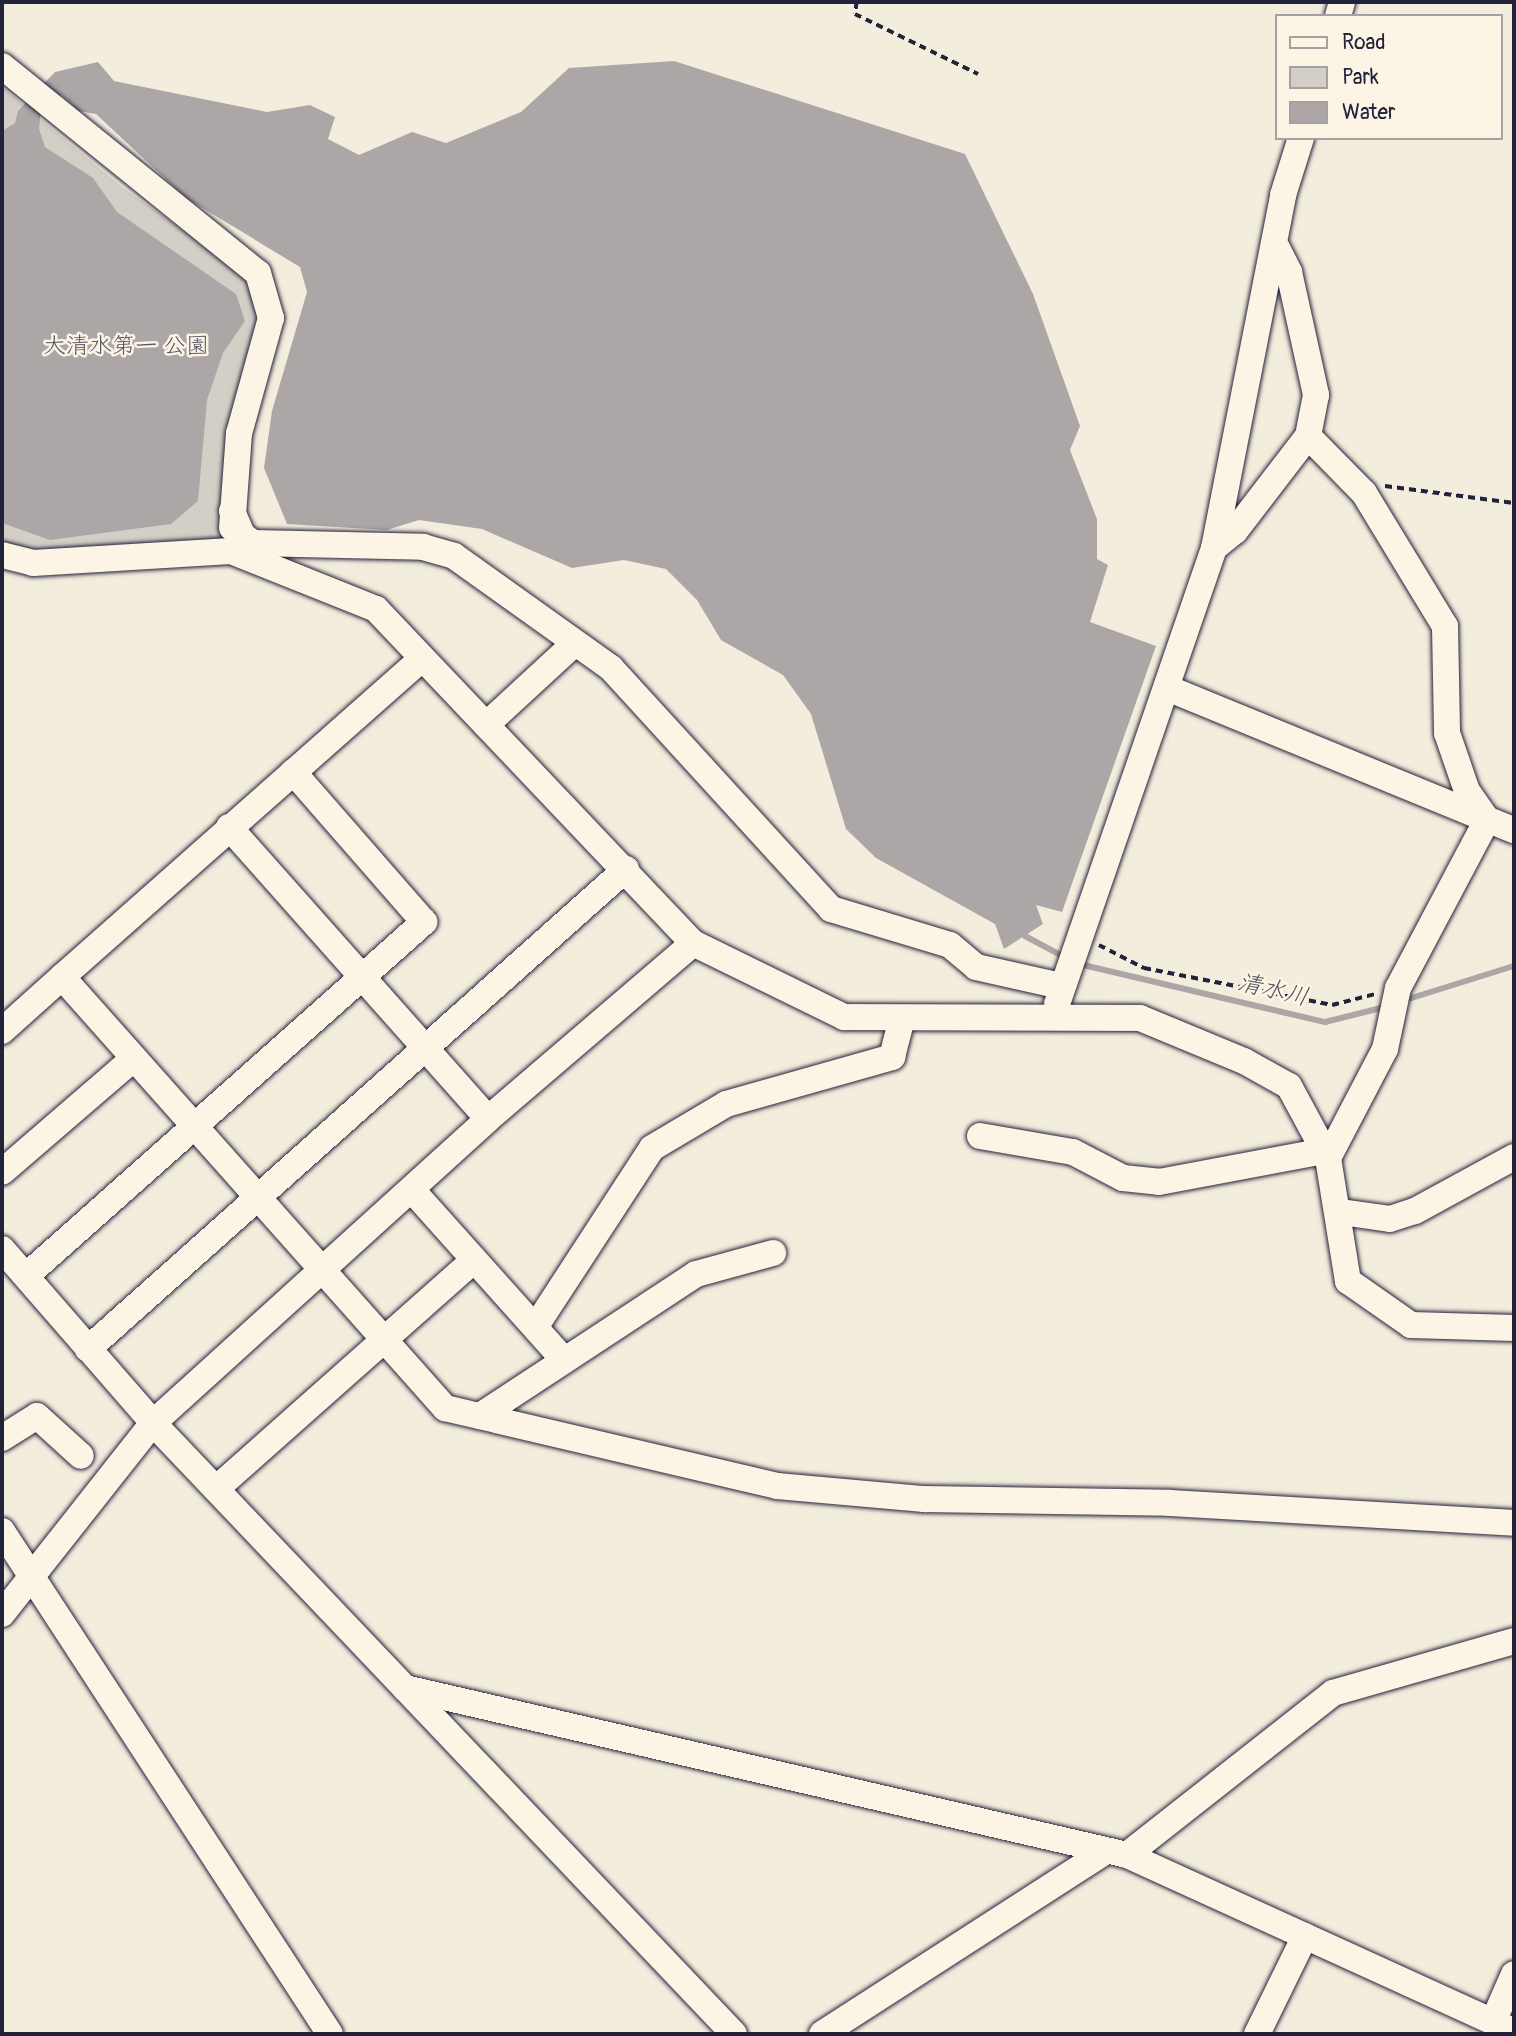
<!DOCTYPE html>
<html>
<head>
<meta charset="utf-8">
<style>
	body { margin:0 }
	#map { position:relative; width:1516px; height:2036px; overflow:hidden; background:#f3edde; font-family:Pangolin,"Klee One",sans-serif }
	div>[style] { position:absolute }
	.green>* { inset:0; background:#d4cfc6 }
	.water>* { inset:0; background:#aca7a6 }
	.stream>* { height:6px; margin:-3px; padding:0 3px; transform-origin:3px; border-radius:3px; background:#aca7a6 }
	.path>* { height:3.5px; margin-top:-1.75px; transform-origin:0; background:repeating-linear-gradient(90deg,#22223b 0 7px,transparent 0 12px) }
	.roads { filter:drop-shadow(0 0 2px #22223b) drop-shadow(0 0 2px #22223b) }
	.minor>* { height:26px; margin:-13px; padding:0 13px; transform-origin:13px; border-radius:13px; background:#fcf5e5 }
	span { translate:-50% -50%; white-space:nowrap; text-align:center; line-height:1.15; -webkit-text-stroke:5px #fcf5e5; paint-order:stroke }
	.park-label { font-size:23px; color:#575665 }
	.water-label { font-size:24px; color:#525160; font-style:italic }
	.frame { position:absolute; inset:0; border:4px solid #22223b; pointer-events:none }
	.legend { position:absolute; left:1275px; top:14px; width:228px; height:126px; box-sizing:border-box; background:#fcf5e5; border:2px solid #a5a1a1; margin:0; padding:9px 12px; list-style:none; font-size:21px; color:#22223b }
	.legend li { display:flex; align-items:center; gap:14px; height:35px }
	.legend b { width:35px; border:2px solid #a5a1a1 }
</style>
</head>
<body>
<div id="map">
	<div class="green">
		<div style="clip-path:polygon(2px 87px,122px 187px,243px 273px,252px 289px,262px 323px,233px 421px,220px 540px,32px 558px,2px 550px)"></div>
	</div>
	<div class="water">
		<div style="clip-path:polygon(674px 61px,965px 154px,1033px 294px,1080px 426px,1070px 450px,1097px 519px,1097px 559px,1108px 565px,1090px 622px,1156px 646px,1062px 912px,1036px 905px,1043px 924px,1004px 949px,995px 924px,876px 858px,846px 829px,811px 714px,783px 675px,721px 640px,697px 600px,666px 569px,624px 560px,572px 568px,482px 529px,419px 520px,387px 530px,287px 524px,264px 468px,272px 411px,307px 292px,300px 267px,186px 198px,96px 114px,79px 111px,61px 95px,41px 109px,39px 129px,45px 147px,93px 178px,117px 212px,236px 294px,245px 321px,223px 353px,207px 400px,198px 501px,171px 524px,50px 540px,2px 523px,2px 131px,15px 123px,18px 111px,55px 72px,98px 62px,114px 81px,267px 112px,310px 105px,335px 117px,328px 139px,359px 155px,412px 132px,446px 143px,521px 112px,569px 68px)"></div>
	</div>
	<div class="stream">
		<div style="left:1025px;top:936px;width:47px;rotate:28.2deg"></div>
		<div style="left:1079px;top:964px;width:253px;rotate:13.3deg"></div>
		<div style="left:1325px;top:1022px;width:62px;rotate:-14deg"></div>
		<div style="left:1402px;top:1001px;width:117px;rotate:-17.4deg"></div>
	</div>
	<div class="path">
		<div style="left:857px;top:2px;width:12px;rotate:99deg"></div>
		<div style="left:855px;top:14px;width:137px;rotate:26deg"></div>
		<div style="left:1385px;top:486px;width:130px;rotate:7.5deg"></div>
		<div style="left:1099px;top:945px;width:51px;rotate:27.1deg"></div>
		<div style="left:1144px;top:968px;width:192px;rotate:11.1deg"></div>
		<div style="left:1332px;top:1005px;width:44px;rotate:-14.3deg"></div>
	</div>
	<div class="roads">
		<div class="minor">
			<div style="left:1338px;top:16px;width:15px;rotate:-74deg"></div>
			<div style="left:2px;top:66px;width:329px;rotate:39deg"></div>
			<div style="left:258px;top:273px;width:47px;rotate:73.9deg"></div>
			<div style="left:271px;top:318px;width:119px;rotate:105.5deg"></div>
			<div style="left:239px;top:433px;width:95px;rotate:94.2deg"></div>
			<div style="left:1277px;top:248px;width:27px;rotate:63deg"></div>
			<div style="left:1289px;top:272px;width:126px;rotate:77.6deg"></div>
			<div style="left:1316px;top:395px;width:42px;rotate:101deg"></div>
			<div style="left:1308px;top:436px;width:80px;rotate:45.5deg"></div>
			<div style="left:1364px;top:493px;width:156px;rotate:58.7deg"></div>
			<div style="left:1445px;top:626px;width:107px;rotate:88.9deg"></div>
			<div style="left:1447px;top:733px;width:61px;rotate:71deg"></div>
			<div style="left:1467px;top:791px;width:35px;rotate:55deg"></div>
			<div style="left:232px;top:511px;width:26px;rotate:67deg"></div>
			<div style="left:242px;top:535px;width:14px;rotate:36deg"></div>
			<div style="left:253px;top:543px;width:170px;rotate:1.3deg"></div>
			<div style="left:423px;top:547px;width:32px;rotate:16deg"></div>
			<div style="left:454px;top:556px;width:193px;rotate:35.5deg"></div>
			<div style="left:611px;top:668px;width:326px;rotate:47.6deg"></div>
			<div style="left:831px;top:909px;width:124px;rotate:16.8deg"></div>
			<div style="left:950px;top:945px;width:34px;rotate:40deg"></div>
			<div style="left:976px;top:967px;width:87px;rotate:12.6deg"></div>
			<div style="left:1214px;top:548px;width:27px;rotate:-39deg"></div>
			<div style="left:1235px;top:531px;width:120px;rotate:-52.5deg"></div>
			<div style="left:2px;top:555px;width:32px;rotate:14deg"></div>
			<div style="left:33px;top:563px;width:198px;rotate:-3.5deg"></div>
			<div style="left:231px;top:551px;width:156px;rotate:21.8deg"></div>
			<div style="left:376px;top:609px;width:460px;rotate:46.5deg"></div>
			<div style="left:693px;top:943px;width:168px;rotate:26.1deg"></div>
			<div style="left:844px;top:1017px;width:296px;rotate:0.2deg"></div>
			<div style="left:1140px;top:1018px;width:113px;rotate:22.5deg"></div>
			<div style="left:1244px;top:1061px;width:51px;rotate:29.1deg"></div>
			<div style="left:1289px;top:1086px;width:82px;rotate:61.6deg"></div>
			<div style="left:1328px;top:1158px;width:125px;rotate:80.8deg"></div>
			<div style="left:1348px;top:1281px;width:77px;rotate:34.9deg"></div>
			<div style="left:1411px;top:1325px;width:103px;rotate:1.7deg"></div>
			<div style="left:1167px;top:688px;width:375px;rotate:22.3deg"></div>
			<div style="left:486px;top:725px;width:121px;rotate:-42.7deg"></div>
			<div style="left:229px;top:827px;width:390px;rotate:48.4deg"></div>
			<div style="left:62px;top:977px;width:480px;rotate:-41.5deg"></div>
			<div style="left:1057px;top:1004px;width:482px;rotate:-71deg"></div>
			<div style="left:1214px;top:548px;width:360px;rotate:-78.9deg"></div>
			<div style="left:1283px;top:195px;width:60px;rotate:-72.5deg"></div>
			<div style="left:2px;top:1031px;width:81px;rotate:-42deg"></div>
			<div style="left:62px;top:977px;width:577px;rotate:48.37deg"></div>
			<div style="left:445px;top:1408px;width:341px;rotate:13.2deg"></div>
			<div style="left:777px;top:1486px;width:148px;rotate:5.1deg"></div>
			<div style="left:924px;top:1499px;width:246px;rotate:0.9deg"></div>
			<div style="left:1170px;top:1503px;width:345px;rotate:3.3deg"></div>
			<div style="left:980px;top:1136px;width:94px;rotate:9.8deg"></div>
			<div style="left:1073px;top:1152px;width:56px;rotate:27.5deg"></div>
			<div style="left:1123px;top:1178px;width:36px;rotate:6deg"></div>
			<div style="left:1159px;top:1182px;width:168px;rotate:-10.6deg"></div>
			<div style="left:1328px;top:1158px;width:123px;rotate:-62.4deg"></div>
			<div style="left:1385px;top:1049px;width:62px;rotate:-78deg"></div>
			<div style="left:1398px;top:988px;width:190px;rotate:-62.1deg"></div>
			<div style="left:2px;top:1172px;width:174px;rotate:-40.8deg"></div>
			<div style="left:412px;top:1190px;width:228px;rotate:48.2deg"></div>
			<div style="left:1341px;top:1212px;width:49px;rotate:8.1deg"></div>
			<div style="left:1390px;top:1219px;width:26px;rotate:-18deg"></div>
			<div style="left:1415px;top:1211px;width:113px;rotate:-28.6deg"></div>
			<div style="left:2px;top:1249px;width:230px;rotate:49deg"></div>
			<div style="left:153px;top:1423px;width:843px;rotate:46.44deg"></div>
			<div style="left:26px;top:1276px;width:533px;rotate:-41.65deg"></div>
			<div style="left:424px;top:922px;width:199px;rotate:-131.1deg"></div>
			<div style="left:536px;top:1326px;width:212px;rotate:-56.9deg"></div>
			<div style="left:652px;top:1148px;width:86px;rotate:-30.7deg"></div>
			<div style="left:726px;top:1104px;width:173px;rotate:-15.8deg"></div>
			<div style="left:892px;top:1057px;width:40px;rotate:-75.6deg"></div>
			<div style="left:88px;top:1349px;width:721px;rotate:-41.74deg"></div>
			<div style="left:480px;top:1416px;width:258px;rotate:-33.3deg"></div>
			<div style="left:696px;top:1274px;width:80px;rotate:-15.3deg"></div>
			<div style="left:2px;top:1438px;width:41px;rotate:-32.2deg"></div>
			<div style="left:37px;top:1416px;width:59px;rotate:42.3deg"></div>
			<div style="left:216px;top:1489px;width:345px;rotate:-41.6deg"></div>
			<div style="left:2px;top:1531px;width:600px;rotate:56.89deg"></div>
			<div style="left:2px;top:1614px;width:243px;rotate:-51.7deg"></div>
			<div style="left:153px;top:1423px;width:452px;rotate:-42.2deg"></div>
			<div style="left:488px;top:1119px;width:270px;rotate:-40.6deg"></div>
			<div style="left:405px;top:1688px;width:741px;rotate:13.02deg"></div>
			<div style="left:1127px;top:1855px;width:425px;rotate:24.5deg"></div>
			<div style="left:1127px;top:1855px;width:262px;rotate:-38.2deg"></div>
			<div style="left:1333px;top:1693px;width:188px;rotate:-16deg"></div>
			<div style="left:1493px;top:2022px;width:52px;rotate:-66.4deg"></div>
			<div style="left:822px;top:2034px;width:334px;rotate:-32.8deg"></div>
			<div style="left:1257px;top:2034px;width:109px;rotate:-63.9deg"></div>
		</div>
	</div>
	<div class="park-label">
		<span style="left:126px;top:346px">大清水第一 公園</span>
	</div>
	<div class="water-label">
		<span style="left:1273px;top:990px;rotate:13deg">清水川</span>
	</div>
	<div class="frame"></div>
	<ul class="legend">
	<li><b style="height:9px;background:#fcf5e5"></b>Road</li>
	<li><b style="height:19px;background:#d4cfc6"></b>Park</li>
	<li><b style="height:19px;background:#aca7a6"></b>Water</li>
	</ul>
</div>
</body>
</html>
